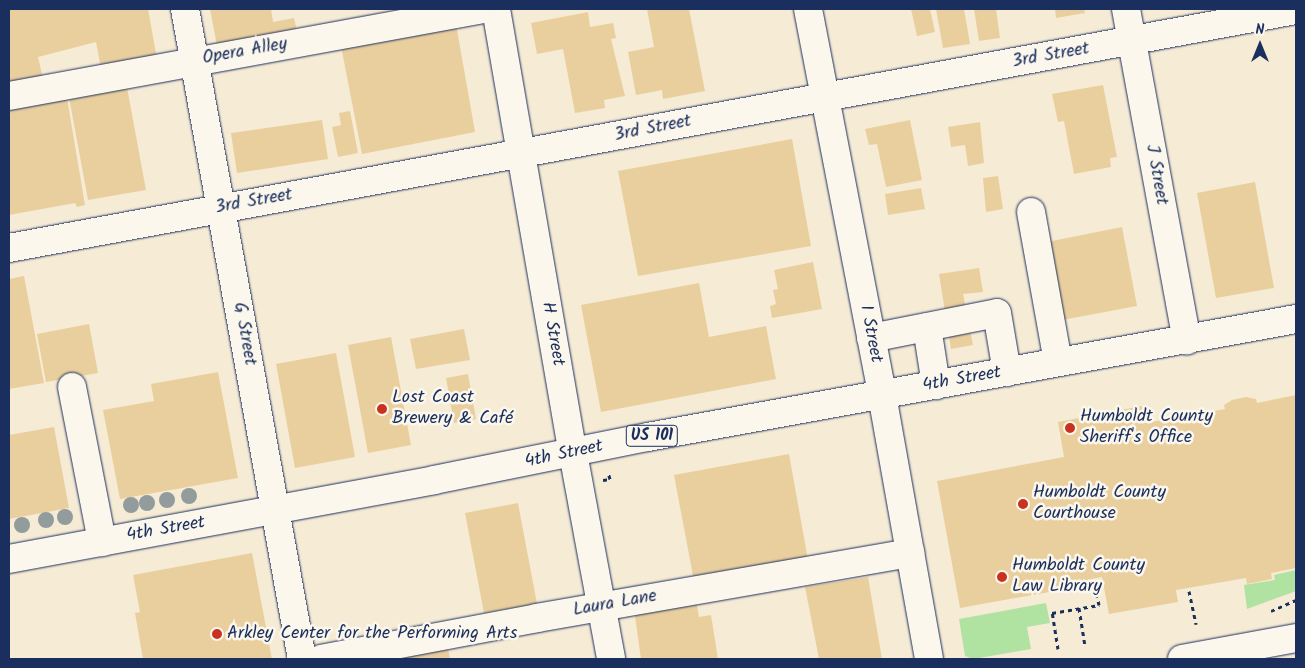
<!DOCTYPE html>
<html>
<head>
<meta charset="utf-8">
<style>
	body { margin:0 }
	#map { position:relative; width:1305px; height:668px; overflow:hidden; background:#f6ebd5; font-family:Kalam,sans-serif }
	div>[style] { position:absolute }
	.green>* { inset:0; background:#b0e2a2 }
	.building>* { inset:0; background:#eacf9e }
	.path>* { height:3px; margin-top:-1.5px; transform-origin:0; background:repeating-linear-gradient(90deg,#1b2f5e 0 4px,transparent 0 8px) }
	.roads { filter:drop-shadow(0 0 1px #1b2f5e) drop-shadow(0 0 1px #1b2f5e) }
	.minor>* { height:28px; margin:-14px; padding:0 14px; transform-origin:14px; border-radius:14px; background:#fbf7ec }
	.major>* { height:28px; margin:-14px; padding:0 14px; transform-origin:14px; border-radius:14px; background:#fbf7ec }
	.highway>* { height:28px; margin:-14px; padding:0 14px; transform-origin:14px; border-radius:14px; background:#fbf7ec }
	.trees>* { width:16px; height:16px; margin:-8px; border-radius:50%; background:#929c9d }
	.dots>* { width:14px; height:14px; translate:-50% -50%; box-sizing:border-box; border:2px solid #fbf7ec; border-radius:50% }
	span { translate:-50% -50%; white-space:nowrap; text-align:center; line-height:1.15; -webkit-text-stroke:5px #fbf7ec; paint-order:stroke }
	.shield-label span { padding:1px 4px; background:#fbf7ec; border:1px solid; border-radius:4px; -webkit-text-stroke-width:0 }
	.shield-label { font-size:16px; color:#1b2f5e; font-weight:700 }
	.street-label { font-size:18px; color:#1b2f5e }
	.poi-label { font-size:18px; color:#1b2f5e }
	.left { translate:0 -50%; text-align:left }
	.frame { position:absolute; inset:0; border:10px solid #1b2f5e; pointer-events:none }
	.north { position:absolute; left:1235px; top:20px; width:50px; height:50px; -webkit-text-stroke:4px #fbf7ec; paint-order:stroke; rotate:0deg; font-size:14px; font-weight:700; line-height:20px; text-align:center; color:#1b2f5e }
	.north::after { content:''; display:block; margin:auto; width:18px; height:22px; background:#1b2f5e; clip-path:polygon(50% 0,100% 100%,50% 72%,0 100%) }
</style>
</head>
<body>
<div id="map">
	<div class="green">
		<div style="clip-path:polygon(1296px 570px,1296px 591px,1247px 609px,1244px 585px,1275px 580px,1274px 575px)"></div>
		<div style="clip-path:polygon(1046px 603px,1050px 623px,1027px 627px,1031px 649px,973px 659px,965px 656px,959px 619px)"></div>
	</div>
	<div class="building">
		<div style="clip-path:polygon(9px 9px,148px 9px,157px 59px,101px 69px,96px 42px,38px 57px,43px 79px,9px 86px)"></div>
		<div style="clip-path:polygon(210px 9px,271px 9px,273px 22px,294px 18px,298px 36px,218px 51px)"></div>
		<div style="clip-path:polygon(647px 9px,689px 9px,705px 91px,663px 99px,662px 90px,636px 95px,628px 52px,654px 47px)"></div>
		<div style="clip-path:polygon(911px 9px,930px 9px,935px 32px,917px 36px)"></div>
		<div style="clip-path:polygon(936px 9px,964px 9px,970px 44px,943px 48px)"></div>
		<div style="clip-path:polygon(974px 9px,996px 9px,1000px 38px,979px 41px)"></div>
		<div style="clip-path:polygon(1055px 9px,1084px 9px,1085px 13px,1056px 18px)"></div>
		<div style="clip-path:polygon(588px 12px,590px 27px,613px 23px,616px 38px,611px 39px,625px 96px,604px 100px,605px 108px,575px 113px,563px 49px,537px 54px,531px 23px)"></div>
		<div style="clip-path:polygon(456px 24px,475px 132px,362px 154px,341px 46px)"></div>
		<div style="clip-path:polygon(126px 82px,146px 190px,88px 200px,68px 92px)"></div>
		<div style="clip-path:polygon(1103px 85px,1117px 157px,1110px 158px,1111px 167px,1074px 174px,1064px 121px,1058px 122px,1052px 94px)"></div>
		<div style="clip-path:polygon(66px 92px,85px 205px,77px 207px,75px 203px,9px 215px,9px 102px)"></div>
		<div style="clip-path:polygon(350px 111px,358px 153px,338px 157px,332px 127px,341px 125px,339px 113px)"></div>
		<div style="clip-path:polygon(322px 120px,328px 159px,237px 173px,231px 133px)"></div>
		<div style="clip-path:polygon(910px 120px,922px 180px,886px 187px,877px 144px,869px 145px,865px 129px)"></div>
		<div style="clip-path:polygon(980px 122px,984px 163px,968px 166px,965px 145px,951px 147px,948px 127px)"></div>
		<div style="clip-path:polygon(792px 139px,811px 246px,638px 276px,618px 171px)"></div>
		<div style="clip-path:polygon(998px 176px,1003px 209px,986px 212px,983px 178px)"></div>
		<div style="clip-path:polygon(1255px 182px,1274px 288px,1216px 298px,1197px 193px)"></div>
		<div style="clip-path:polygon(921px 188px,925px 209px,888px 215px,885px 194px)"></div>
		<div style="clip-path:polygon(1122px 227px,1137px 306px,1062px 320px,1047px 242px)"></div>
		<div style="clip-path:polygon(813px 262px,822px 309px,772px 318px,770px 306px,776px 304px,773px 290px,778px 289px,774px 270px)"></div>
		<div style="clip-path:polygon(979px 268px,983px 292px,963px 294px,973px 345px,951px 349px,939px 274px)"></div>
		<div style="clip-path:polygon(24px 276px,44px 383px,9px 389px,9px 279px)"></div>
		<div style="clip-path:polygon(699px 283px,709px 337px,766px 326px,776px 379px,601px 412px,581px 305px)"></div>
		<div style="clip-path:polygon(89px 324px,98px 373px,46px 382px,37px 334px)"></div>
		<div style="clip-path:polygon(464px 329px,470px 360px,416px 369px,410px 339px)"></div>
		<div style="clip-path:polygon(391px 337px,411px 445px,368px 453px,348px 345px)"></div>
		<div style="clip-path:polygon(336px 353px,355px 457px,295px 468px,276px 364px)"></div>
		<div style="clip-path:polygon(218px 372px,238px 478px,120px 499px,103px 410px,154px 401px,151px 384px)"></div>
		<div style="clip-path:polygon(468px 374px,476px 419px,454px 423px,446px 378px)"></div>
		<div style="clip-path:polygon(1296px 395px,1296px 568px,1271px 573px,1272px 579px,1247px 584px,1246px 578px,1176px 590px,1178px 602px,1109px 614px,1102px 577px,1087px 580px,1088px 585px,960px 608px,937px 481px,1064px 457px,1058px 422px,1142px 406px,1145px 423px,1225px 409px,1224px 405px,1232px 400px,1246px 397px,1256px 399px,1257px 403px)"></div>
		<div style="clip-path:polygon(54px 427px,69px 508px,9px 519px,9px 435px)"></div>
		<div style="clip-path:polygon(789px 454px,808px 560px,694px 581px,674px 475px)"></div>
		<div style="clip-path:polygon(518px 503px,537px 604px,484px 613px,465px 513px)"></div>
		<div style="clip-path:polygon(252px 553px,272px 659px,143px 659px,135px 613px,140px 612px,133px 575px)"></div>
		<div style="clip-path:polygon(868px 577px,882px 659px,819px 659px,805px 587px)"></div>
		<div style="clip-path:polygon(696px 600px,699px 617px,711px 615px,718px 659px,641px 659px,634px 609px)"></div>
		<div style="clip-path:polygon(448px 648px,450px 659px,391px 659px)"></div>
	</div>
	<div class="path">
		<div style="left:603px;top:480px;width:7px;rotate:-8deg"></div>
		<div style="left:610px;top:479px;width:7px;rotate:-106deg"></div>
		<div style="left:1189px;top:591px;width:34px;rotate:78deg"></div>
		<div style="left:1079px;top:608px;width:36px;rotate:81deg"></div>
		<div style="left:1271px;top:611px;width:27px;rotate:-24deg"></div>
		<div style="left:1058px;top:649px;width:36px;rotate:-99deg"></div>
		<div style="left:1052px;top:613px;width:48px;rotate:-9.7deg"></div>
		<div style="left:1099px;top:605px;width:24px;rotate:-102deg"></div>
	</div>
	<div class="roads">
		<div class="minor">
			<div style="left:185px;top:9px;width:660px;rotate:79.8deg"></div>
			<div style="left:496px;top:9px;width:451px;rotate:80.2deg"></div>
			<div style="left:808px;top:9px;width:393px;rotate:79.1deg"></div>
			<div style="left:1126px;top:9px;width:337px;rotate:79.6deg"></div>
			<div style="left:9px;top:96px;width:481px;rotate:-10.4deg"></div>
			<div style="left:1031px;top:212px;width:152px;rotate:79.8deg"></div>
			<div style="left:9px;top:248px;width:1309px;rotate:-10.48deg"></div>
			<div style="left:927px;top:327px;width:59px;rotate:81.2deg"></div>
			<div style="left:871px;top:338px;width:128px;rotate:-11.2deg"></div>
			<div style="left:997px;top:313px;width:60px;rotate:80.4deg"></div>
			<div style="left:72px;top:387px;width:158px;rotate:79deg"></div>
			<div style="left:321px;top:659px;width:220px;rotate:-10.7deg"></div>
			<div style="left:537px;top:618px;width:379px;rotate:-9.9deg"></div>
		</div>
		<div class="major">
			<div style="left:882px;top:395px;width:268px;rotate:79.9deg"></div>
			<div style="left:573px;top:453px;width:209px;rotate:79.5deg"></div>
		</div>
		<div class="highway">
			<div style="left:9px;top:559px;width:432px;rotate:-10.5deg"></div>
			<div style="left:434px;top:480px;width:218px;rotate:-11.4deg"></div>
			<div style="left:648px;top:437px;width:659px;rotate:-10.32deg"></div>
			<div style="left:1182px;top:659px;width:116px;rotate:-10.4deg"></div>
		</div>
	</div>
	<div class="trees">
		<div style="left:189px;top:496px"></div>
		<div style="left:167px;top:500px"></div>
		<div style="left:147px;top:503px"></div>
		<div style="left:131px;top:505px"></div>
		<div style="left:65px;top:517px"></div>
		<div style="left:46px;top:520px"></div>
		<div style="left:22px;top:525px"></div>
	</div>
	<div class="dots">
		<div style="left:382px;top:409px;background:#c8321e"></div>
		<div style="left:1070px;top:428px;background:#c8321e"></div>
		<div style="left:1023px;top:504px;background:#c8321e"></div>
		<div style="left:1002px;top:577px;background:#c8321e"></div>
		<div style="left:217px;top:634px;background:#c8321e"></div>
	</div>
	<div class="shield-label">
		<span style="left:652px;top:436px">US 101</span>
	</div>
	<div class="street-label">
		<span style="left:245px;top:52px;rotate:-10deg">Opera Alley</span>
		<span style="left:1051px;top:56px;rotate:-10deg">3rd Street</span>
		<span style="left:653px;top:129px;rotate:-11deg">3rd Street</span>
		<span style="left:1156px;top:175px;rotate:80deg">J Street</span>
		<span style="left:254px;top:202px;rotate:-10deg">3rd Street</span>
		<span style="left:244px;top:334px;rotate:80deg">G Street</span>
		<span style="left:552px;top:334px;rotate:80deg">H Street</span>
		<span style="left:870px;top:334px;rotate:79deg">I Street</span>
		<span style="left:962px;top:380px;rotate:-10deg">4th Street</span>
		<span style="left:564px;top:455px;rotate:-12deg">4th Street</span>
		<span style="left:166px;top:530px;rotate:-10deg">4th Street</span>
		<span style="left:615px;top:604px;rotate:-10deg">Laura Lane</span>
	</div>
	<div class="poi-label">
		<span class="left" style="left:392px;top:409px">Lost Coast<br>Brewery &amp; Café</span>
		<span class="left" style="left:1080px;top:428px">Humboldt County<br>Sheriff's Office</span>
		<span class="left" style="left:1033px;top:504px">Humboldt County<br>Courthouse</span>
		<span class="left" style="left:1012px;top:577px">Humboldt County<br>Law Library</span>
		<span class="left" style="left:227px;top:634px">Arkley Center for the Performing Arts</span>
	</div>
	<div class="frame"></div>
	<div class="north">N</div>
</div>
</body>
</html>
